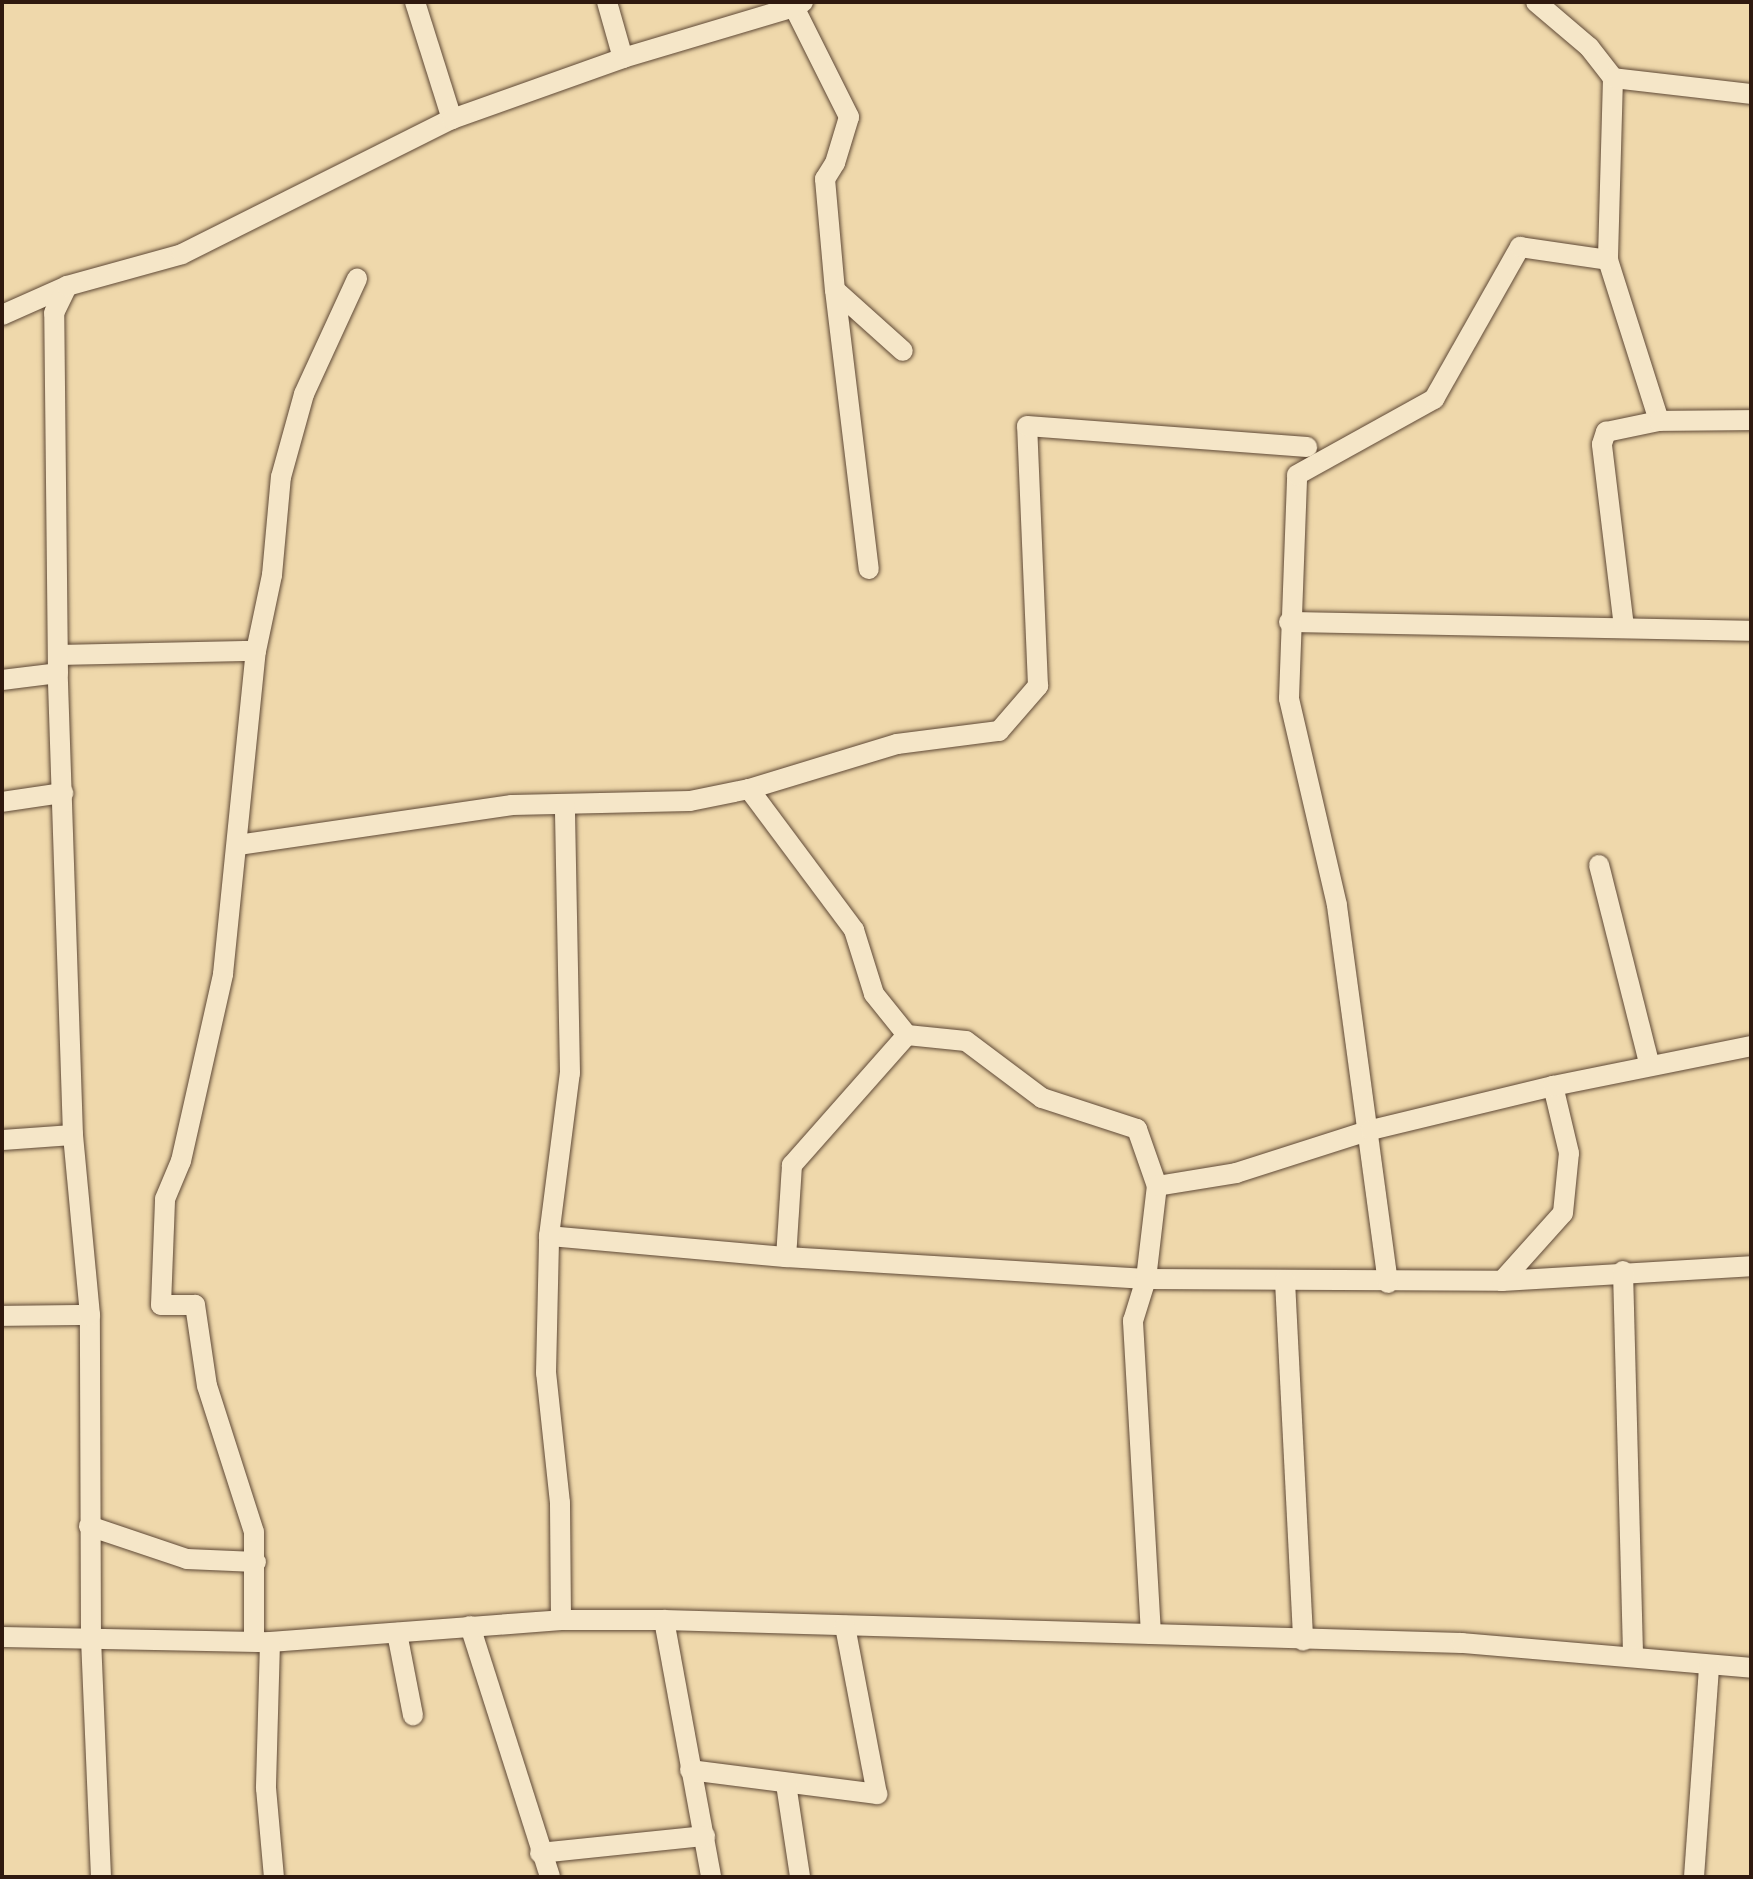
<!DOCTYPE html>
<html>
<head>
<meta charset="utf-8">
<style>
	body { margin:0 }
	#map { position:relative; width:1753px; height:1879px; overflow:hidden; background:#efd8ab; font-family:"IM FELL Great Primer",serif }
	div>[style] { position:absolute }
	.roads { filter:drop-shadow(0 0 2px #5f4936) drop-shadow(0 0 2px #5f4936) }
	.street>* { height:20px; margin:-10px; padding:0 10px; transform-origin:10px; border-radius:10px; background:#f5e6c8 }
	span { translate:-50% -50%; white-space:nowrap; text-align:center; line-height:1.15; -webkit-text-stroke:7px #f5e6c8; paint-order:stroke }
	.frame { position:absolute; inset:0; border:4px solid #2f190f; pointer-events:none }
</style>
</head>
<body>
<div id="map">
	<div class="roads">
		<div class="street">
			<div style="left:415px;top:2px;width:123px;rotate:72.5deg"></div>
			<div style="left:607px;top:2px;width:58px;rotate:74.1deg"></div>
			<div style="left:803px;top:2px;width:10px;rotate:151deg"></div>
			<div style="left:794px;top:7px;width:123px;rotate:63.4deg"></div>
			<div style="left:849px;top:117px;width:48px;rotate:106.9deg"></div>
			<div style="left:835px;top:163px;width:19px;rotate:122deg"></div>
			<div style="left:825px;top:179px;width:111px;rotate:84.9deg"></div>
			<div style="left:835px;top:290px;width:91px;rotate:41.9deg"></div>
			<div style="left:1536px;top:2px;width:70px;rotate:40.3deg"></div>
			<div style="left:1589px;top:47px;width:39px;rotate:52deg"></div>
			<div style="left:1613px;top:78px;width:182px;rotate:91.6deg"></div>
			<div style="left:1608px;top:260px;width:169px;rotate:72.4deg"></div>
			<div style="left:1613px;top:78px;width:139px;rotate:6.6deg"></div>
			<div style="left:835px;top:290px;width:281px;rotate:83.1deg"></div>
			<div style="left:2px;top:315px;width:71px;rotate:-24deg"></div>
			<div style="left:1289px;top:622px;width:462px;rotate:1.1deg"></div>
			<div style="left:1624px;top:627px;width:184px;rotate:-96.9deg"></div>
			<div style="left:1602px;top:444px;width:13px;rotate:-72deg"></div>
			<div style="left:1606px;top:432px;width:54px;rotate:-11.7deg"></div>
			<div style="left:1659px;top:421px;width:92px;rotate:-0.6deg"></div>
			<div style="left:58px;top:655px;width:198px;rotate:-1.2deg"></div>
			<div style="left:2px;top:680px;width:56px;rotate:-7.1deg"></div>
			<div style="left:749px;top:789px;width:155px;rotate:-16.9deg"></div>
			<div style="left:897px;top:744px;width:103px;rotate:-7.3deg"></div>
			<div style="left:999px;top:731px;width:60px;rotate:-49.1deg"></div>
			<div style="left:1038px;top:686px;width:260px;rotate:-92.4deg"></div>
			<div style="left:1027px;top:426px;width:281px;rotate:4.3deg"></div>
			<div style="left:2px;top:802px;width:62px;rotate:-8.4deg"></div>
			<div style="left:238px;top:845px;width:277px;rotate:-8.3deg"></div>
			<div style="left:512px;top:805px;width:178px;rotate:-1.3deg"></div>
			<div style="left:690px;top:801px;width:60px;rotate:-11.5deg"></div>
			<div style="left:749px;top:789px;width:176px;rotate:53.3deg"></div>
			<div style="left:854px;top:930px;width:67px;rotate:72.6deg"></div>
			<div style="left:874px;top:994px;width:53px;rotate:51.2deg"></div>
			<div style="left:907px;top:1035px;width:174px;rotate:131.5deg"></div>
			<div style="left:792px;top:1165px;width:92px;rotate:93.7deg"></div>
			<div style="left:1599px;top:865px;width:207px;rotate:75.8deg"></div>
			<div style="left:907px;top:1035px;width:59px;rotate:5.8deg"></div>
			<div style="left:966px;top:1041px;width:95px;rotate:36.9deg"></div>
			<div style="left:1042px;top:1098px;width:100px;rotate:18.1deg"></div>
			<div style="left:1137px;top:1129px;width:60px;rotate:70.7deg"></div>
			<div style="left:2px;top:1140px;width:71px;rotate:-4deg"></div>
			<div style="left:549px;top:1236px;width:238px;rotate:5.1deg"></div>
			<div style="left:786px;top:1257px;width:361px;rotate:3.5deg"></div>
			<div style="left:1146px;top:1279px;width:356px;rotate:0.3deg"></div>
			<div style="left:1502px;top:1281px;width:249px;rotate:-3.4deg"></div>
			<div style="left:1623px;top:1271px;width:384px;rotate:88.5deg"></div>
			<div style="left:1285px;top:1281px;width:360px;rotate:87.1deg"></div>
			<div style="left:1502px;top:1281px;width:91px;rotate:-48.1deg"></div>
			<div style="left:1563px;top:1213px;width:60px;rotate:-84.3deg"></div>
			<div style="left:1569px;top:1153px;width:69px;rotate:-103.4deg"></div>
			<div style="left:1388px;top:1283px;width:381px;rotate:-97.7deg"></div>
			<div style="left:1337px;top:905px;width:212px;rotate:-103.1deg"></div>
			<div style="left:1289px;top:698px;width:223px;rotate:-87.9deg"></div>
			<div style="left:1297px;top:475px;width:157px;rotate:-29deg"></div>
			<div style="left:1434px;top:399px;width:175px;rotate:-60.5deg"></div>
			<div style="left:1520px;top:247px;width:89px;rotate:8.4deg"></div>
			<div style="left:2px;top:1316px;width:88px;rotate:-0.7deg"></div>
			<div style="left:89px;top:1526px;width:103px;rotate:18.6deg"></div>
			<div style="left:187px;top:1559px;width:69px;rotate:2.5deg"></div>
			<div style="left:561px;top:1620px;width:117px;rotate:-90.5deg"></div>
			<div style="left:560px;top:1503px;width:131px;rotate:-96.1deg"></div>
			<div style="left:546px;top:1373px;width:137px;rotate:-88.7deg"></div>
			<div style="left:549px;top:1236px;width:164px;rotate:-82.7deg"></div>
			<div style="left:570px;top:1073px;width:269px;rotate:-91.1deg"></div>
			<div style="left:664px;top:1620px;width:261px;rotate:79.6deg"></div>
			<div style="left:470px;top:1626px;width:263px;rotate:72.3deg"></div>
			<div style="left:397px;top:1633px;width:84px;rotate:79deg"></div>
			<div style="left:1151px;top:1634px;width:314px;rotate:-93.3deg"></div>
			<div style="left:1133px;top:1321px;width:44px;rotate:-72.8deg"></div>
			<div style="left:1146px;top:1279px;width:94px;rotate:-83.3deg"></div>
			<div style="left:1157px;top:1186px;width:80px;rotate:-9.3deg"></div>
			<div style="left:1236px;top:1173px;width:142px;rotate:-17.7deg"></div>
			<div style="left:1371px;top:1130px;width:187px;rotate:-13.6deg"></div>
			<div style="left:1553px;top:1086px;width:202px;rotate:-11.4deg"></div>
			<div style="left:2px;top:1637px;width:268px;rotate:1.1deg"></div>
			<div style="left:270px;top:1642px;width:292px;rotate:-4.3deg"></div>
			<div style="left:561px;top:1620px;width:103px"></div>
			<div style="left:664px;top:1620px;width:798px;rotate:1.65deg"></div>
			<div style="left:1462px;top:1643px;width:290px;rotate:4.9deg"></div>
			<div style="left:254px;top:1641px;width:109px;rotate:-90deg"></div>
			<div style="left:254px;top:1532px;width:153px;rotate:-107.8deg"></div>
			<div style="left:207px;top:1386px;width:82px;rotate:-98.4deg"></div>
			<div style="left:195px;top:1305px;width:34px;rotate:180deg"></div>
			<div style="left:161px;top:1305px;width:106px;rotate:-87.8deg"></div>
			<div style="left:165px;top:1199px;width:41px;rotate:-67.2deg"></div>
			<div style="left:181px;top:1161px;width:192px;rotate:-77.3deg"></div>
			<div style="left:223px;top:974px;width:325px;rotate:-84.2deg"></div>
			<div style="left:256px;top:651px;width:78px;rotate:-78.1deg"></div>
			<div style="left:272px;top:575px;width:98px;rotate:-84.8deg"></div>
			<div style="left:281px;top:477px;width:86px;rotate:-74.5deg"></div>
			<div style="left:304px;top:394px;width:127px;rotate:-65.3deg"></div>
			<div style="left:270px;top:1642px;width:146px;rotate:91.6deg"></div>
			<div style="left:266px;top:1788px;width:89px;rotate:84.9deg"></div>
			<div style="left:690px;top:1770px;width:189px;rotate:7.3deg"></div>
			<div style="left:877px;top:1794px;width:171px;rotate:-100.8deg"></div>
			<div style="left:786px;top:1784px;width:94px;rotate:81.4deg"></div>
			<div style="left:540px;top:1853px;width:166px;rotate:-5.9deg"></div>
			<div style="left:101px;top:1877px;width:237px;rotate:-92.4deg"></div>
			<div style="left:91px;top:1640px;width:325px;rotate:-90.2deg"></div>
			<div style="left:90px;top:1315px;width:181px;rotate:-95.4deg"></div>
			<div style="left:73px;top:1135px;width:462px;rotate:-91.9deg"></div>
			<div style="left:58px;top:673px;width:360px;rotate:-90.6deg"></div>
			<div style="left:54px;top:313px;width:30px;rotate:-64deg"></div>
			<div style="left:67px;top:286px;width:119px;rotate:-15.5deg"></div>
			<div style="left:182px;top:254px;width:302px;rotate:-26.6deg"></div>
			<div style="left:452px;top:119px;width:182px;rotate:-19.6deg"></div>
			<div style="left:623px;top:58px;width:178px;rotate:-16.6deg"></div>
			<div style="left:794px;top:7px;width:5px;rotate:-101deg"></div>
			<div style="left:1694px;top:1877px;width:212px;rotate:-85.9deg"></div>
		</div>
	</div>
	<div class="frame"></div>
</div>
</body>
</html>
